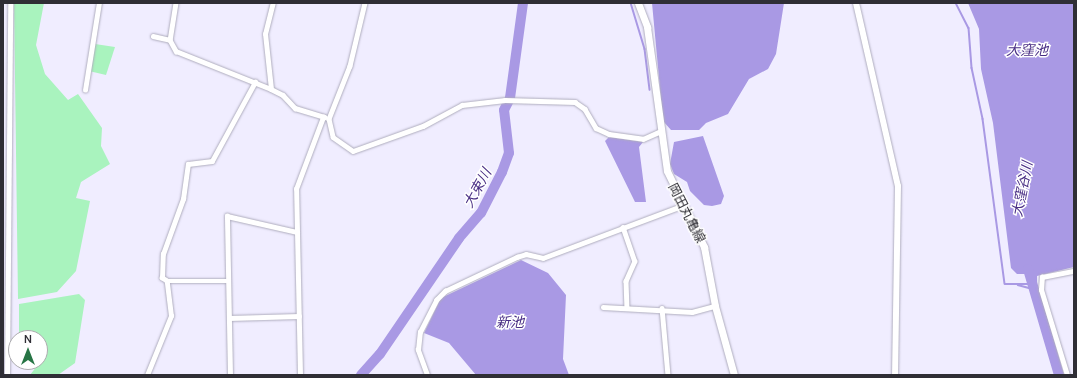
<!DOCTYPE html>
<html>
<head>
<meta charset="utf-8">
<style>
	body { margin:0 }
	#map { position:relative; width:1077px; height:378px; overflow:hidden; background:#f0edff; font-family:Manrope,"Noto Sans JP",sans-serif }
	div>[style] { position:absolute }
	.green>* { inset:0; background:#a9f3be }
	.water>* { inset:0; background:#a999e4 }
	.stream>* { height:1.5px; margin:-0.75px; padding:0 0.75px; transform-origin:0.75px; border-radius:0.75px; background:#a999e4 }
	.river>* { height:10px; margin:-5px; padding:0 5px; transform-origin:5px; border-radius:5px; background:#a999e4 }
	.roads { filter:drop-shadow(0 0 1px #afadbe) drop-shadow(0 0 1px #afadbe) }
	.minor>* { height:4.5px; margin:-2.25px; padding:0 2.25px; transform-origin:2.25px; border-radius:2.25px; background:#fff }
	.tertiary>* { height:6px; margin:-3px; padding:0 3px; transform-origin:3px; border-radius:3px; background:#fff }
	.secondary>* { height:7px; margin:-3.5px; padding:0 3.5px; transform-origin:3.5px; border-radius:3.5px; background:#fff }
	span { translate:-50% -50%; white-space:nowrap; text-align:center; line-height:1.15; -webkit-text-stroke:3px #fff; paint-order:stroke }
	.street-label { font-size:13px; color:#2f2e35 }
	.water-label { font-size:14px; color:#492e84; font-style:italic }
	.frame { position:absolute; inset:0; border:4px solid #2f2e35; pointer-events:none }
	.north { position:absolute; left:8px; top:330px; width:40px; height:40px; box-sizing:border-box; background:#fff; border:1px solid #acabae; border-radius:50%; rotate:0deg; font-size:11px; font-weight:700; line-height:16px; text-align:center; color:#2f2e35 }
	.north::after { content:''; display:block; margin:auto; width:14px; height:18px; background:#277545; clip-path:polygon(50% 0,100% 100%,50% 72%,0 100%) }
</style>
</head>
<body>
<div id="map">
	<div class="green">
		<div style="clip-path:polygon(14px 3px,44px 3px,36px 45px,45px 74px,68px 100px,78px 94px,102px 128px,101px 146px,110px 164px,81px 182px,76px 198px,90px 201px,76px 271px,57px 292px,18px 299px)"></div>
		<div style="clip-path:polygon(95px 44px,115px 47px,106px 75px,89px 71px)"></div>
		<div style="clip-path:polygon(79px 294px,85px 300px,75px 363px,58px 375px,30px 375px,40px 362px,40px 338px,19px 338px,19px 304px)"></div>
	</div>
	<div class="water">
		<div style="clip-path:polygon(652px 3px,784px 3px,776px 54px,768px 69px,749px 79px,728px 114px,706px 123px,699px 130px,671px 130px,663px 121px)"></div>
		<div style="clip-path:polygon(968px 3px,1074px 3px,1074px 267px,1037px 276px,1037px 282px,1029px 282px,1027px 274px,1017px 274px,1011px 268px,993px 123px,981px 69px,979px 29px)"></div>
		<div style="clip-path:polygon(703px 136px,724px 196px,721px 204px,712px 206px,704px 205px,690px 191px,687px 182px,674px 174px,670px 164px,674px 142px)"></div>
		<div style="clip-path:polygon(609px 137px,643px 142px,639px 147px,646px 202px,635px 202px,605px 141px)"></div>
		<div style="clip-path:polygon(521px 260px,548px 273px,566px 295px,563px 359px,569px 375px,476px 375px,449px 343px,424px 333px,441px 298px)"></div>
	</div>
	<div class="stream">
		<div style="left:631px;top:3px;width:48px;rotate:73.1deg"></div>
		<div style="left:645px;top:49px;width:41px;rotate:83deg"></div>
		<div style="left:956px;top:3px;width:28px;rotate:63deg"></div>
		<div style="left:969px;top:28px;width:40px;rotate:85.7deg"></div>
		<div style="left:972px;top:68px;width:52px;rotate:77.8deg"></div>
		<div style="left:983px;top:119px;width:166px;rotate:82.4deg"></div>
		<div style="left:1005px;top:284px;width:28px"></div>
		<div style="left:1018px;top:285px;width:11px;rotate:15deg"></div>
		<div style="left:1029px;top:288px;width:6px;rotate:-45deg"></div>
	</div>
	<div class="river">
		<div style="left:1028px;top:269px;width:110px;rotate:73.7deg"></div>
		<div style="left:361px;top:375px;width:28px;rotate:-48deg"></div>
		<div style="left:380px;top:354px;width:140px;rotate:-55.7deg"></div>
		<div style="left:459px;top:238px;width:33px;rotate:-49deg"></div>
		<div style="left:481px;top:213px;width:46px;rotate:-62.9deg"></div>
		<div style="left:502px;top:172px;width:20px;rotate:-70deg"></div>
		<div style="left:509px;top:153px;width:43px;rotate:-96.6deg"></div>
		<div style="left:504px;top:110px;width:13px;rotate:-63deg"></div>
		<div style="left:510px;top:98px;width:96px;rotate:-82.2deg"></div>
	</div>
	<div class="roads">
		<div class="minor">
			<div style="left:176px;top:3px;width:37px;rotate:99deg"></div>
			<div style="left:170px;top:40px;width:13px;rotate:61deg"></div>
			<div style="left:176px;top:51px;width:102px;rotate:21.8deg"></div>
			<div style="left:271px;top:89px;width:13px;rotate:27deg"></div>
			<div style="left:283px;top:95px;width:18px;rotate:47deg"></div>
			<div style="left:295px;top:108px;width:31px;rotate:17deg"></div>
			<div style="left:365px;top:3px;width:65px;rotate:103.4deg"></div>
			<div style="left:350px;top:66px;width:57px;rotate:111.6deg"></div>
			<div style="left:329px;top:119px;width:18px;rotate:77deg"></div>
			<div style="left:333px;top:137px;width:24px;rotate:35deg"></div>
			<div style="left:353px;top:151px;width:74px;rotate:-19.7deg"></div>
			<div style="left:423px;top:126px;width:44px;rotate:-28.3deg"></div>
			<div style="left:462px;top:105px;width:43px;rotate:-6.6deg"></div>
			<div style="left:505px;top:100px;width:70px;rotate:1.6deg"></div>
			<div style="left:575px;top:102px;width:12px;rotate:35deg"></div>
			<div style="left:585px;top:109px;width:22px;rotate:60deg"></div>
			<div style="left:596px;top:128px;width:14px;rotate:25deg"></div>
			<div style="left:609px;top:134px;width:34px;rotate:8deg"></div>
			<div style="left:643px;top:139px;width:17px;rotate:-24deg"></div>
			<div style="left:153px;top:36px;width:17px;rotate:13deg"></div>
			<div style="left:271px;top:89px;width:55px;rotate:-96.2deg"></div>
			<div style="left:265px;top:34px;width:32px;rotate:-76deg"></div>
			<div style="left:85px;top:90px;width:88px;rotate:-80.9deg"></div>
			<div style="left:623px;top:227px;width:36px;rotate:71deg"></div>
			<div style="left:635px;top:261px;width:22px;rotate:114deg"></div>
			<div style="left:626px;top:281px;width:26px;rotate:88deg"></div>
			<div style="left:167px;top:281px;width:61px"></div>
			<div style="left:603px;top:307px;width:89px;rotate:3.2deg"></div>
			<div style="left:692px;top:312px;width:24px;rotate:-15deg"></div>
			<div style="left:662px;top:308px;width:67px;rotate:84.9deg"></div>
			<div style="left:229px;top:318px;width:70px;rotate:-1.6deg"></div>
			<div style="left:7px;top:375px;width:372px;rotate:-89.5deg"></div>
			<div style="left:147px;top:375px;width:64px;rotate:-67.9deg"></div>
			<div style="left:171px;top:316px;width:35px;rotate:-97deg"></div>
			<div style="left:167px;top:281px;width:6px;rotate:-149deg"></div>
			<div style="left:162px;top:278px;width:24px;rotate:-88deg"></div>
			<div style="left:163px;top:254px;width:59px;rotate:-70deg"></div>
			<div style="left:183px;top:199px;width:35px;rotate:-82deg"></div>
			<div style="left:188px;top:164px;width:24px;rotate:-7deg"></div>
			<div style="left:212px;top:161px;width:90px;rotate:-61.4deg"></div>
			<div style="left:230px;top:375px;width:159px;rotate:-91.1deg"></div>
			<div style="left:227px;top:216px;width:72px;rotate:12.9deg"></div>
			<div style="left:300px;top:375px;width:186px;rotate:-91.2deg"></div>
			<div style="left:296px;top:189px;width:77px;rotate:-69.4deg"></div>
			<div style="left:427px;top:375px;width:27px;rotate:-110deg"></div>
			<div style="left:418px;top:350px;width:18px;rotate:-84deg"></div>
			<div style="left:420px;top:332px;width:36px;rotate:-63deg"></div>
			<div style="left:436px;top:300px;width:13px;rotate:-45deg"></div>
			<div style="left:445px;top:291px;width:80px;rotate:-25.3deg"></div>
			<div style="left:517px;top:257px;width:9px;rotate:-18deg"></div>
			<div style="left:526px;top:254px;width:17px;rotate:13deg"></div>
			<div style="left:543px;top:258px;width:147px;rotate:-20.6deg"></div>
			<div style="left:1067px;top:375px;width:89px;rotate:-107deg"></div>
			<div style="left:1041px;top:290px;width:13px;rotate:-86deg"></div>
			<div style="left:1042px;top:277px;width:33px;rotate:-11deg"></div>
		</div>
		<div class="tertiary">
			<div style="left:856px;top:3px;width:188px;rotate:77.1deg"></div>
			<div style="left:898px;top:186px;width:189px;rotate:90.9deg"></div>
		</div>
		<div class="secondary">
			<div style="left:638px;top:3px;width:26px;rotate:69deg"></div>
			<div style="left:647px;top:27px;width:145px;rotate:82.1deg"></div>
			<div style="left:667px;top:171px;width:85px;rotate:64deg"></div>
			<div style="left:704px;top:247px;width:60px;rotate:79.4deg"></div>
			<div style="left:715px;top:306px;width:72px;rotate:74.6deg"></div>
		</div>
	</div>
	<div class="street-label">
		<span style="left:687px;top:213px;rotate:63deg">岡田丸亀線</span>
	</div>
	<div class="water-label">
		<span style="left:1027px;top:50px">大窪池</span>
		<span style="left:477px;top:188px;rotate:-61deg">大束川</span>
		<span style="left:1022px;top:189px;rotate:-79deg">大窪谷川</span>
		<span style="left:510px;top:322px">新池</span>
	</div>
	<div class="frame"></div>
	<div class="north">N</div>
</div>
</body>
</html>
